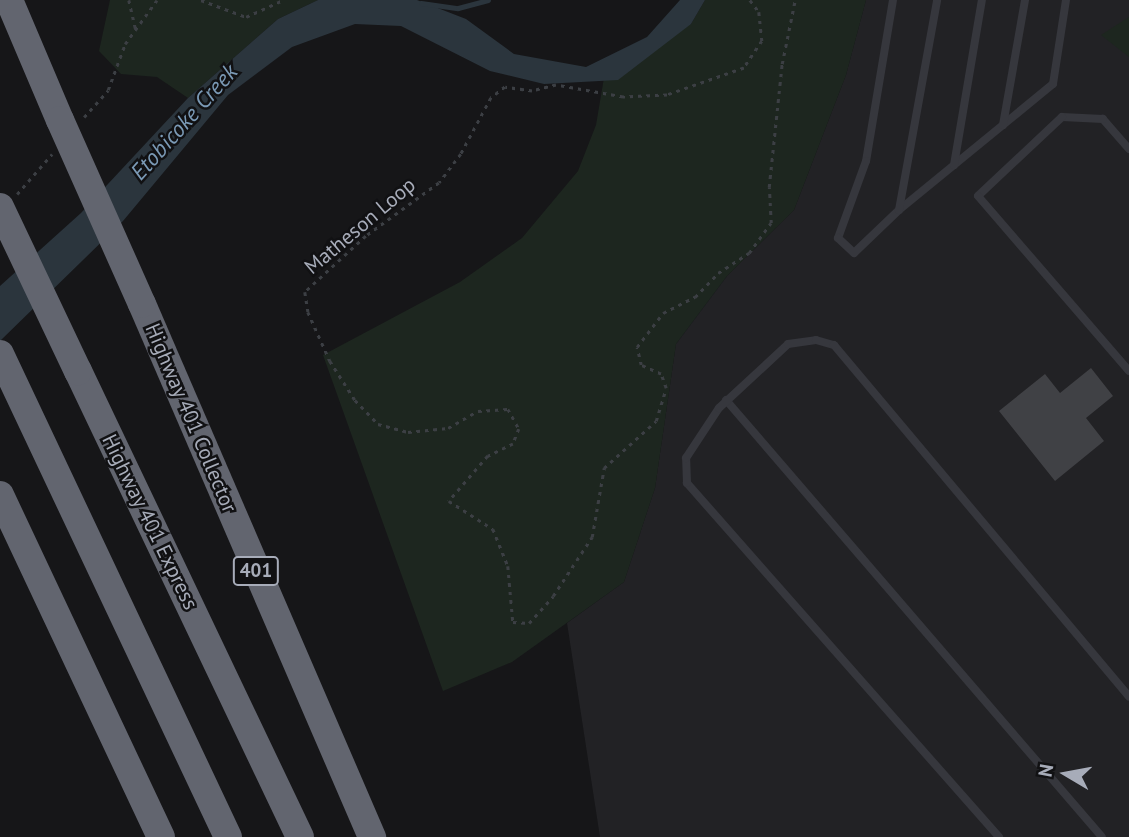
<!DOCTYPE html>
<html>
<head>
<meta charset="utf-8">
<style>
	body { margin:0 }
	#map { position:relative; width:1129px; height:837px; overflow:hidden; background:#161618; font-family:"PT Sans",sans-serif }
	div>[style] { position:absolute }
	.built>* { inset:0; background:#222225 }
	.green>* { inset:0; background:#1d261f }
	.water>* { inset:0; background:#2b353d }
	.stream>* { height:5px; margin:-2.5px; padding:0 2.5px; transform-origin:2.5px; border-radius:2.5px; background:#2b353d }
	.building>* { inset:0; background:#404145 }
	.path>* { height:2.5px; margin-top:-1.25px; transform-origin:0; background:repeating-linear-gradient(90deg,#3c3f44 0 3.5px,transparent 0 8.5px) }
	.lane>* { height:8px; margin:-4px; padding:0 4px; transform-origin:4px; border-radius:4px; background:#36373d }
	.highway>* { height:28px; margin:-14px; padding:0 14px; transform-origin:14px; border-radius:14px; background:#62656f }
	.highway-bridge>* { height:28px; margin:-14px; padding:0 14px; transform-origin:14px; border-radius:14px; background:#62656f }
	span { translate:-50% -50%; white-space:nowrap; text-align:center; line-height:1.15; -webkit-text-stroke:5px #111113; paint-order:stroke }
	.shield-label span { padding:2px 5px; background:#111113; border:2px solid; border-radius:5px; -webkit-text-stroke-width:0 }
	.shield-label { font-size:19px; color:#a7acb9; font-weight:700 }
	.street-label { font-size:21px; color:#a7acb9 }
	.water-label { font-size:23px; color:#7b9ab6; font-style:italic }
	.north { position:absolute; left:1031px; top:739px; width:70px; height:70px; -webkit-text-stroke:5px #111113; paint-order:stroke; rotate:280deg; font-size:19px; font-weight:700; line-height:28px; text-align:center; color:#a7acb9 }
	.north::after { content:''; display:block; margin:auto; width:24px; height:32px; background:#a7acb9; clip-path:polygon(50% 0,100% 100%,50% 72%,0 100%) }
</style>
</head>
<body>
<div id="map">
	<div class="built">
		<div style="clip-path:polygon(866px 0,1129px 0,1129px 837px,600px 837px,567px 623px,624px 582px,655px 488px,676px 344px,727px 276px,794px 210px,846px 75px)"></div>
	</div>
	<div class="green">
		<div style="clip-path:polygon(110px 0,318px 0,278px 19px,188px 98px,157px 77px,121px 74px,99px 51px)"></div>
		<div style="clip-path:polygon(705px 0,866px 0,846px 75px,794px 210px,727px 276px,676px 344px,655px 488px,624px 582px,512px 662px,443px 691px,323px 355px,460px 282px,522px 238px,578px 171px,596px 125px,606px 66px,691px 24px)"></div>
		<div style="clip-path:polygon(1129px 17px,1129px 57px,1101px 35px)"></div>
	</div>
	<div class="water">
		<div style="clip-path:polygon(318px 0,417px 0,466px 19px,514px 54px,586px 67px,647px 37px,680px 0,705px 0,691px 24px,618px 80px,544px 84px,490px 71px,401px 26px,355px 24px,292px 47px,228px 95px,123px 221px,0 341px,0 286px,81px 213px,188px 98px,278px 19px)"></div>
	</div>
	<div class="stream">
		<div style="left:421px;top:3px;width:37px;rotate:8deg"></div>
		<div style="left:458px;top:8px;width:31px;rotate:-15deg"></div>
	</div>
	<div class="building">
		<div style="clip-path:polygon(1091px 368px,1113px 396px,1086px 418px,1104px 441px,1055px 481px,999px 411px,1045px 374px,1060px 393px)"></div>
	</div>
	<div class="path">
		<div style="left:129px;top:0;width:31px;rotate:77deg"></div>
		<div style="left:201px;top:0;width:48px;rotate:20.7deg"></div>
		<div style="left:246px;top:17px;width:41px;rotate:-24.7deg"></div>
		<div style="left:750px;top:0;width:15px;rotate:53deg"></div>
		<div style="left:759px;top:12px;width:29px;rotate:84deg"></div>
		<div style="left:762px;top:41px;width:32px;rotate:124deg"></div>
		<div style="left:744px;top:68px;width:82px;rotate:160.7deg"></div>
		<div style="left:667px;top:95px;width:44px;rotate:177.4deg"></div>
		<div style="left:623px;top:97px;width:68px;rotate:-169.8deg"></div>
		<div style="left:556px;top:85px;width:25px;rotate:166deg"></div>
		<div style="left:532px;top:91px;width:27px;rotate:-172deg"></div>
		<div style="left:505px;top:87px;width:18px;rotate:142deg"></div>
		<div style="left:491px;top:98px;width:64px;rotate:118.2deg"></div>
		<div style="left:461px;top:154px;width:36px;rotate:127deg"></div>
		<div style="left:439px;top:183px;width:90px;rotate:144deg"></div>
		<div style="left:366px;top:236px;width:83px;rotate:137.4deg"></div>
		<div style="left:305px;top:292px;width:20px;rotate:81deg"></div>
		<div style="left:308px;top:312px;width:54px;rotate:65.8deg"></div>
		<div style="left:330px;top:361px;width:46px;rotate:57.3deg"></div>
		<div style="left:355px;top:400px;width:33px;rotate:46deg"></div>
		<div style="left:378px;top:424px;width:31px;rotate:15deg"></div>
		<div style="left:408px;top:432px;width:40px;rotate:-5.7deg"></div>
		<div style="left:448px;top:428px;width:34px;rotate:-30deg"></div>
		<div style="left:478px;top:411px;width:30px;rotate:-4deg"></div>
		<div style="left:508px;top:409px;width:23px;rotate:61deg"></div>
		<div style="left:519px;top:429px;width:16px;rotate:112deg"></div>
		<div style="left:513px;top:444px;width:28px;rotate:154deg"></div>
		<div style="left:488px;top:456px;width:60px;rotate:130.9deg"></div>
		<div style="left:449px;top:501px;width:52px;rotate:32.5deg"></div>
		<div style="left:493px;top:529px;width:40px;rotate:68deg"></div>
		<div style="left:508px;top:566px;width:56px;rotate:84.9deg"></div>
		<div style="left:513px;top:622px;width:16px;rotate:4deg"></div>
		<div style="left:529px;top:623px;width:36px;rotate:-48deg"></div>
		<div style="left:553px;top:596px;width:71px;rotate:-56.5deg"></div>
		<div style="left:592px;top:537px;width:70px;rotate:-80.1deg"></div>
		<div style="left:604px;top:468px;width:70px;rotate:-42.1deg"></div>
		<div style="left:656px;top:421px;width:34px;rotate:-73deg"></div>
		<div style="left:666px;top:388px;width:15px;rotate:-110deg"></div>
		<div style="left:661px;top:374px;width:22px;rotate:-156deg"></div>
		<div style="left:641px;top:365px;width:18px;rotate:-103deg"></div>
		<div style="left:637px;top:347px;width:43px;rotate:-52.6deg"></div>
		<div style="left:663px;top:313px;width:36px;rotate:-27deg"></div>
		<div style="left:695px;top:297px;width:33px;rotate:-46deg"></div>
		<div style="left:718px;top:273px;width:37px;rotate:-33deg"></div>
		<div style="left:749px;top:253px;width:37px;rotate:-54deg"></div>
		<div style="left:771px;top:223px;width:36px;rotate:-93deg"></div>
		<div style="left:769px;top:187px;width:124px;rotate:-84deg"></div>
		<div style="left:782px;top:64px;width:65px;rotate:-78.5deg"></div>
		<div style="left:84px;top:117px;width:36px;rotate:-48deg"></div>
		<div style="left:108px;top:90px;width:49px;rotate:-69.7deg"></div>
		<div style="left:125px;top:44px;width:54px;rotate:-54deg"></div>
		<div style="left:17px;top:194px;width:53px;rotate:-48.8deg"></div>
	</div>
	<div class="lane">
		<div style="left:893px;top:0;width:163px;rotate:99.5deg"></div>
		<div style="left:866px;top:161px;width:82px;rotate:110deg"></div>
		<div style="left:838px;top:238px;width:22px;rotate:43deg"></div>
		<div style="left:854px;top:253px;width:62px;rotate:-43.7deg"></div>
		<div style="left:899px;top:210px;width:199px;rotate:-39.3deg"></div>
		<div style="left:1053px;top:84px;width:85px;rotate:-81.2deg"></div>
		<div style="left:1003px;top:125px;width:127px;rotate:-80deg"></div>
		<div style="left:1129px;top:149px;width:40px;rotate:-131deg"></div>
		<div style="left:1103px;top:119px;width:41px;rotate:-177.2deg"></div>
		<div style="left:1062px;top:117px;width:115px;rotate:136.8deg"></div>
		<div style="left:978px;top:196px;width:231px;rotate:49.2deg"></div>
		<div style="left:954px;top:165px;width:167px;rotate:-80.4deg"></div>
		<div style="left:899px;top:210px;width:213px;rotate:-79.7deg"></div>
		<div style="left:726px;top:400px;width:576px;rotate:49.29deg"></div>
		<div style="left:999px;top:837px;width:472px;rotate:-131.4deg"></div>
		<div style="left:687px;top:483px;width:25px;rotate:-92deg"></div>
		<div style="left:686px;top:458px;width:60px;rotate:-56.6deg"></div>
		<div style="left:719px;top:408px;width:94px;rotate:-42.8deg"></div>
		<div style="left:788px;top:344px;width:28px;rotate:-8deg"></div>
		<div style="left:816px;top:340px;width:19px;rotate:16deg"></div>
		<div style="left:834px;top:345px;width:459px;rotate:50deg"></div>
	</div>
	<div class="highway">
		<div style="left:9px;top:0;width:130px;rotate:67deg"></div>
		<div style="left:142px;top:304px;width:581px;rotate:66.66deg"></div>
		<div style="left:0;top:354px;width:534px;rotate:64.73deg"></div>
		<div style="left:78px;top:371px;width:516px;rotate:64.53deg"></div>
		<div style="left:0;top:495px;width:378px;rotate:64.8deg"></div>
	</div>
	<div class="highway-bridge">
		<div style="left:60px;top:120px;width:201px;rotate:66deg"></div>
		<div style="left:0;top:207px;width:182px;rotate:64.6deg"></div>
	</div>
	<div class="shield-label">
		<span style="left:256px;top:571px">401</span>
	</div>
	<div class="street-label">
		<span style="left:360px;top:226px;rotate:-40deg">Matheson Loop</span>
		<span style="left:191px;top:418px;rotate:67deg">Highway 401 Collector</span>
		<span style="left:150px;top:522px;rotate:64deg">Highway 401 Express</span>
	</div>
	<div class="water-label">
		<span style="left:184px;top:122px;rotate:-48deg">Etobicoke Creek</span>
	</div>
	<div class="north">N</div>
</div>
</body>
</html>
